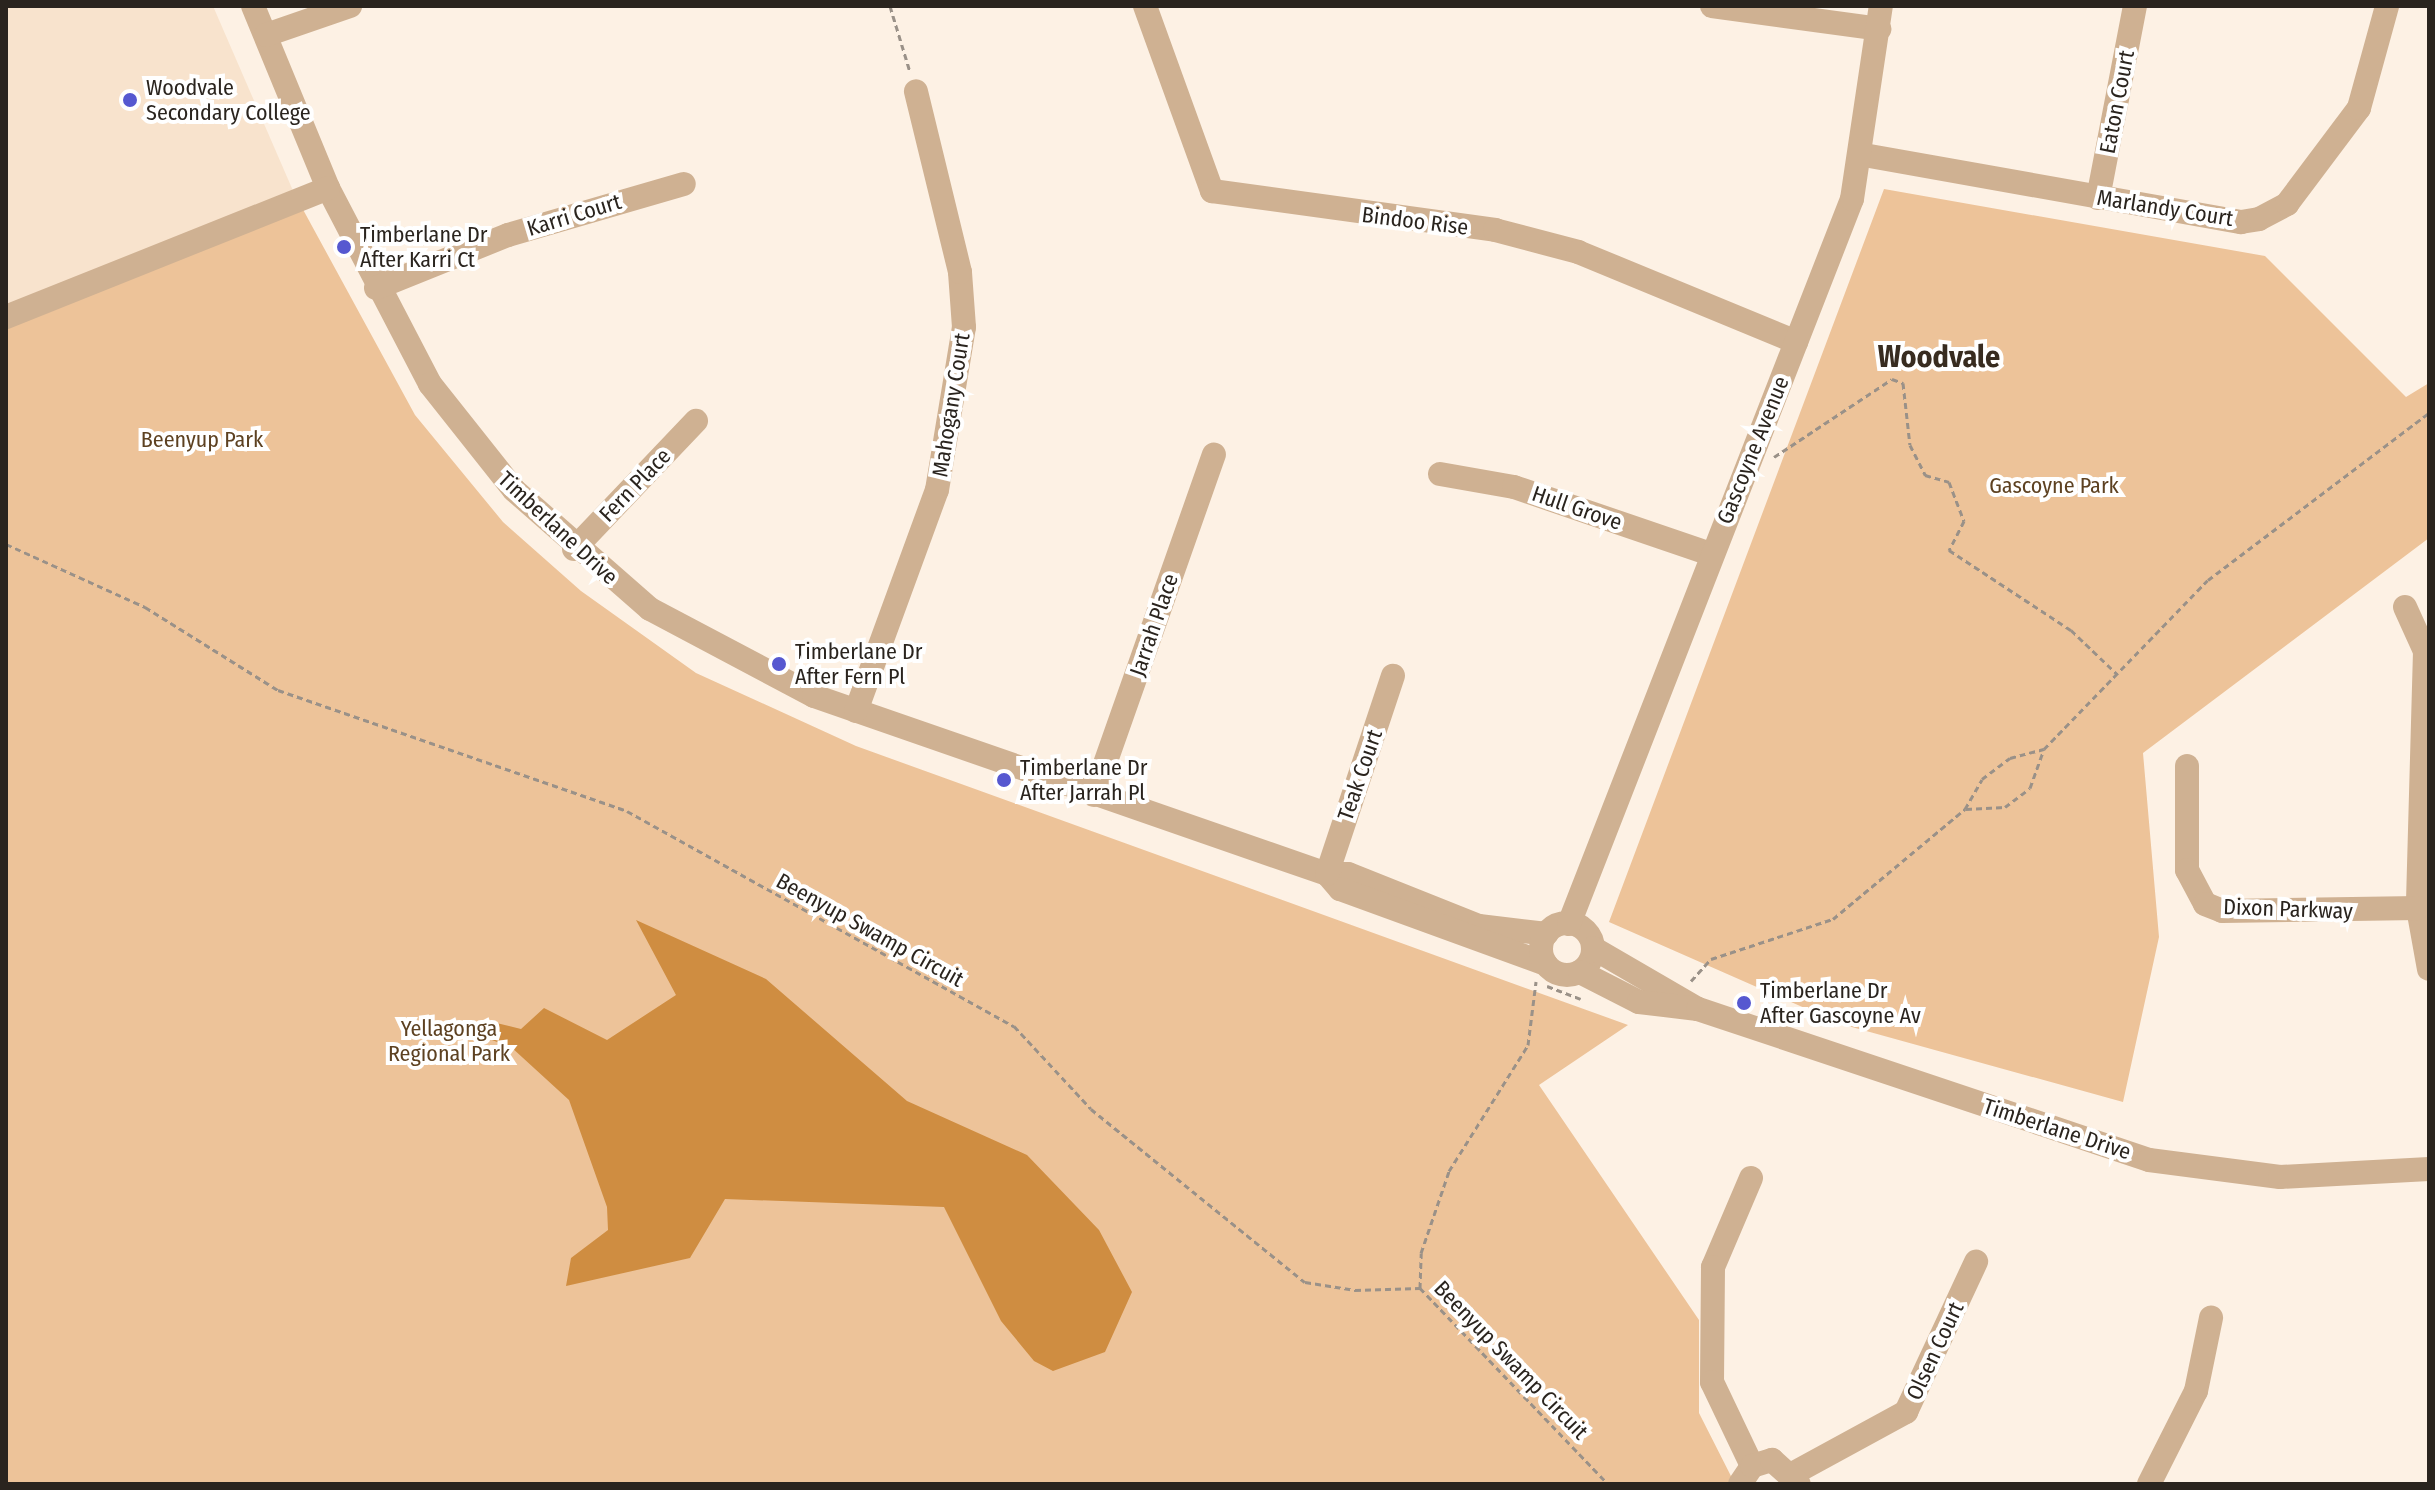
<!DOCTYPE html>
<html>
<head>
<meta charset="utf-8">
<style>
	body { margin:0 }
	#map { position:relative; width:2435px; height:1490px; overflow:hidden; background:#fdf1e4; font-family:"Fira Sans Condensed",sans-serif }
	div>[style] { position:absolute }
	.built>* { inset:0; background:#f8e3cd }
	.green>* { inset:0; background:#edc399 }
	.water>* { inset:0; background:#cf8d41 }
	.path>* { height:3px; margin-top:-1.5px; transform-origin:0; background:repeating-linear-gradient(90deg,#9a9188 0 6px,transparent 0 10px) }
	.minor>* { height:24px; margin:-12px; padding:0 12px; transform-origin:12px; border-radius:12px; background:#cfb192 }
	.minor>.ring { margin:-12px; padding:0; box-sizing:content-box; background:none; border:24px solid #cfb192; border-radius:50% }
	.dots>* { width:22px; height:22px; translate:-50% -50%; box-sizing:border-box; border:4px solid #fff; border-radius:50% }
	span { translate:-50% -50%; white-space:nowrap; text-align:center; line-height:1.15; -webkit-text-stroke:8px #fff; paint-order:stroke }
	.poi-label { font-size:22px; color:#2a241e }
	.left { translate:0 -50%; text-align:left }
	.street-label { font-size:22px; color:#2a241e }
	.park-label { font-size:22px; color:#5d4121 }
	.district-label { font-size:30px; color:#382c20; font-weight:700 }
	.frame { position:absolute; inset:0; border:8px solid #2a241e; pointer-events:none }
</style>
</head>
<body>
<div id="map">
	<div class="built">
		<div style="clip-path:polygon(6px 6px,213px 6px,294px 193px,6px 309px)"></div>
	</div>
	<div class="green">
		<div style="clip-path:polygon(1884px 189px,2265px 256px,2406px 397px,2429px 383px,2429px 538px,2143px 753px,2159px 937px,2123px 1102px,1841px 1024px,1609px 922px)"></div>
		<div style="clip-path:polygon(294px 193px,415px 415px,503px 522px,581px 591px,696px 673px,856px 746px,1628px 1025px,1539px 1085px,1699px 1320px,1699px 1413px,1735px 1484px,6px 1484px,6px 309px)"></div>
	</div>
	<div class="water">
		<div style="clip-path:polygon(636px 920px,766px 979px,907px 1101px,1027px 1155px,1099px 1230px,1132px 1292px,1105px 1352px,1053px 1371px,1034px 1361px,1001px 1321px,944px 1207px,725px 1199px,690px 1258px,566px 1286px,571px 1258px,608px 1230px,607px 1207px,569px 1100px,511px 1047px,473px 1033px,484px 1020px,521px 1029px,544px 1008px,607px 1040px,676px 995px)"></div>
	</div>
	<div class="path">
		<div style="left:890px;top:6px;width:69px;rotate:73.1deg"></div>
		<div style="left:1774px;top:457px;width:141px;rotate:-33.5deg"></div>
		<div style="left:1892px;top:379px;width:12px;rotate:20deg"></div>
		<div style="left:1903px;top:383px;width:62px;rotate:83.6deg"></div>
		<div style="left:1910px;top:445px;width:34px;rotate:63deg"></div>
		<div style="left:1925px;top:475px;width:25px;rotate:16deg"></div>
		<div style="left:1949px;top:482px;width:42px;rotate:69deg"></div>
		<div style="left:1964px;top:521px;width:33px;rotate:117deg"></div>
		<div style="left:1949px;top:550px;width:146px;rotate:33.3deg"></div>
		<div style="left:2071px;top:630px;width:64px;rotate:43.7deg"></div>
		<div style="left:6px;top:544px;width:153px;rotate:24.4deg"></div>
		<div style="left:145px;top:607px;width:157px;rotate:32deg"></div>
		<div style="left:278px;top:690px;width:369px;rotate:19.1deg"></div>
		<div style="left:627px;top:811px;width:443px;rotate:29.1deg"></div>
		<div style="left:1014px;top:1026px;width:113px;rotate:47.1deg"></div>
		<div style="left:1091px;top:1109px;width:275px;rotate:39deg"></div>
		<div style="left:1305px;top:1282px;width:51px;rotate:9.1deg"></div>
		<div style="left:1355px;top:1290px;width:65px;rotate:-1.8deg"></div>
		<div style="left:1966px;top:809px;width:39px;rotate:-3deg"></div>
		<div style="left:2005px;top:807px;width:31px;rotate:-37deg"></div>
		<div style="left:2030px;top:788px;width:41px;rotate:-70.3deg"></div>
		<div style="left:2044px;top:749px;width:235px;rotate:-45.9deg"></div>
		<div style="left:2208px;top:580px;width:277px;rotate:-37.1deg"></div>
		<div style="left:1691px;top:981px;width:30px;rotate:-48deg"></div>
		<div style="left:1711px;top:959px;width:128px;rotate:-18.2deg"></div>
		<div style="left:1833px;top:919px;width:172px;rotate:-39.8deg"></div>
		<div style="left:1965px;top:809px;width:34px;rotate:-60deg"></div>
		<div style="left:1982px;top:779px;width:35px;rotate:-37deg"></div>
		<div style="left:2010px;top:758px;width:35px;rotate:-15deg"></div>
		<div style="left:1547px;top:986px;width:36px;rotate:21deg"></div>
		<div style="left:1420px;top:1288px;width:35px;rotate:-88deg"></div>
		<div style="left:1421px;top:1253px;width:87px;rotate:-71.1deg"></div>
		<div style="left:1449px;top:1171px;width:149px;rotate:-57.9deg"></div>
		<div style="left:1528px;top:1045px;width:64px;rotate:-82.8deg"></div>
		<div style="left:1420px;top:1288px;width:272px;rotate:46.2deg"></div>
	</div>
	<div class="minor">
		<div style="left:253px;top:6px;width:197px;rotate:67.6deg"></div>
		<div style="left:328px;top:188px;width:221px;rotate:62.5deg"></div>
		<div style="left:430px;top:384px;width:135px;rotate:51.6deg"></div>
		<div style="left:514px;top:490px;width:181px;rotate:41.2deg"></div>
		<div style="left:650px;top:609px;width:186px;rotate:27.9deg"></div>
		<div style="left:814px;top:696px;width:543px;rotate:19.14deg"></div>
		<div style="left:1327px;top:874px;width:21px"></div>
		<div style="left:1348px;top:874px;width:141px;rotate:21.7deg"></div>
		<div style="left:1479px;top:926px;width:68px;rotate:6.7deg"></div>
		<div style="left:1145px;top:6px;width:197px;rotate:70.1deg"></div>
		<div style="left:1212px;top:191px;width:286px;rotate:7.8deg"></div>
		<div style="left:1495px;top:230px;width:86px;rotate:14.8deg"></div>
		<div style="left:1578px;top:252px;width:236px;rotate:22.4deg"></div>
		<div style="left:1712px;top:6px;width:169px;rotate:7.8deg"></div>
		<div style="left:266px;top:35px;width:89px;rotate:-19deg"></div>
		<div style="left:1864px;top:155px;width:383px;rotate:10.1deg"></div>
		<div style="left:2241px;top:222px;width:18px;rotate:-9deg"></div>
		<div style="left:2259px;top:219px;width:32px;rotate:-28deg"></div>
		<div style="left:2287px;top:204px;width:120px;rotate:-53.1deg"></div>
		<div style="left:2359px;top:108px;width:106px;rotate:-74.6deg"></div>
		<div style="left:2098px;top:198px;width:196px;rotate:-79.1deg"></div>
		<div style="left:376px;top:288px;width:142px;rotate:-21.9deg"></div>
		<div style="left:508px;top:235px;width:183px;rotate:-16.2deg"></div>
		<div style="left:6px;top:317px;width:347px;rotate:-21.8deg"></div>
		<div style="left:1440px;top:474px;width:75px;rotate:10deg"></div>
		<div style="left:1514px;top:487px;width:208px;rotate:18.8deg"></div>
		<div style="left:574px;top:549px;width:177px;rotate:-46.4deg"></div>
		<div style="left:2405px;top:607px;width:48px;rotate:65.6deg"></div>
		<div style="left:2425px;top:651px;width:257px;rotate:91.6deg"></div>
		<div style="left:2418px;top:908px;width:62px;rotate:79.8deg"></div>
		<div style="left:856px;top:711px;width:235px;rotate:-69.9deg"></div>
		<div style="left:937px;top:490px;width:165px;rotate:-80.6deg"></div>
		<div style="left:964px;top:327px;width:55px;rotate:-94.2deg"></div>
		<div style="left:960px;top:272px;width:186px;rotate:-103.7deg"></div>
		<div style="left:2187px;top:766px;width:104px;rotate:90deg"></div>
		<div style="left:2187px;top:870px;width:38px;rotate:62deg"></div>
		<div style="left:2205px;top:904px;width:18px;rotate:22deg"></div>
		<div style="left:2222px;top:911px;width:196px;rotate:-0.9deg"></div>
		<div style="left:1094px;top:795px;width:361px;rotate:-70.6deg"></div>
		<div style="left:1327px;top:874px;width:20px;rotate:49deg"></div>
		<div style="left:1340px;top:889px;width:219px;rotate:20deg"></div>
		<div style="left:1327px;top:874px;width:209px;rotate:-71.6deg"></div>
		<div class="ring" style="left:1541px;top:923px;width:28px;height:28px"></div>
		<div style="left:1569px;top:924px;width:778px;rotate:-68.68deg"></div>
		<div style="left:1852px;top:199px;width:195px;rotate:-81.5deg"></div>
		<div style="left:1593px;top:948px;width:121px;rotate:30.2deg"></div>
		<div style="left:1580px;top:972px;width:66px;rotate:27deg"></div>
		<div style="left:1639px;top:1002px;width:59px;rotate:6.8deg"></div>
		<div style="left:1698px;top:1009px;width:476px;rotate:18.5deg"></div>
		<div style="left:2149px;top:1160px;width:132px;rotate:7.4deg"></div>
		<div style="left:2280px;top:1177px;width:149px;rotate:-3.1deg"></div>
		<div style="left:1751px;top:1178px;width:97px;rotate:113.1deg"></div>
		<div style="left:1713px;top:1267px;width:115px;rotate:90.5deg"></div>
		<div style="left:1712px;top:1382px;width:93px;rotate:64.5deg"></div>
		<div style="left:1794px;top:1473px;width:128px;rotate:-28.6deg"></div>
		<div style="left:1906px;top:1412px;width:166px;rotate:-65deg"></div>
		<div style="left:1740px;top:1484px;width:22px;rotate:-56deg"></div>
		<div style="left:1752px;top:1466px;width:21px;rotate:-17deg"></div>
		<div style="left:1772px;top:1460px;width:36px;rotate:42deg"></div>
		<div style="left:2149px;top:1484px;width:104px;rotate:-63.2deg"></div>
		<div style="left:2196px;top:1391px;width:75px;rotate:-78.4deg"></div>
	</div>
	<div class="dots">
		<div style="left:130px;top:100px;background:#5658d0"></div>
		<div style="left:344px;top:247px;background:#5658d0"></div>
		<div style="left:779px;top:664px;background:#5658d0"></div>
		<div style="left:1004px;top:780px;background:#5658d0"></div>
		<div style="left:1744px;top:1003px;background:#5658d0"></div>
	</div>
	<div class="poi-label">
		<span class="left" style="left:146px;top:100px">Woodvale<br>Secondary College</span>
		<span class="left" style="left:360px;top:247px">Timberlane Dr<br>After Karri Ct</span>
		<span class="left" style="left:795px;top:664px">Timberlane Dr<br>After Fern Pl</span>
		<span class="left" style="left:1020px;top:780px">Timberlane Dr<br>After Jarrah Pl</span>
		<span class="left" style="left:1760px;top:1003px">Timberlane Dr<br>After Gascoyne Av</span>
	</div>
	<div class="street-label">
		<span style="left:2117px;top:102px;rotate:-79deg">Eaton Court</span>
		<span style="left:2165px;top:208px;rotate:9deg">Marlandy Court</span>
		<span style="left:574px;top:215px;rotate:-17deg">Karri Court</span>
		<span style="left:1415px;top:221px;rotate:7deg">Bindoo Rise</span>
		<span style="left:951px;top:405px;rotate:-81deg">Mahogany Court</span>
		<span style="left:1753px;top:450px;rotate:-68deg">Gascoyne Avenue</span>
		<span style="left:635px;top:485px;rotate:-46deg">Fern Place</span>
		<span style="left:1577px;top:508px;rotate:19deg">Hull Grove</span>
		<span style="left:558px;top:528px;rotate:43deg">Timberlane Drive</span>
		<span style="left:1154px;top:625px;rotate:-71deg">Jarrah Place</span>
		<span style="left:1360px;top:775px;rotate:-71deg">Teak Court</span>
		<span style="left:2288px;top:909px;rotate:2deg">Dixon Parkway</span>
		<span style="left:870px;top:930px;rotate:29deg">Beenyup Swamp Circuit</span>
		<span style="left:2057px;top:1129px;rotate:18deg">Timberlane Drive</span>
		<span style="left:1935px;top:1351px;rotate:-65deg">Olsen Court</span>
		<span style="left:1511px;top:1360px;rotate:46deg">Beenyup Swamp Circuit</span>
	</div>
	<div class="park-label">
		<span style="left:202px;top:440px">Beenyup Park</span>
		<span style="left:2054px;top:486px">Gascoyne Park</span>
		<span style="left:449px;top:1041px">Yellagonga<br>Regional Park</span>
	</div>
	<div class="district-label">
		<span style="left:1939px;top:357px">Woodvale</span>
	</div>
	<div class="frame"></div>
</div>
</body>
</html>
